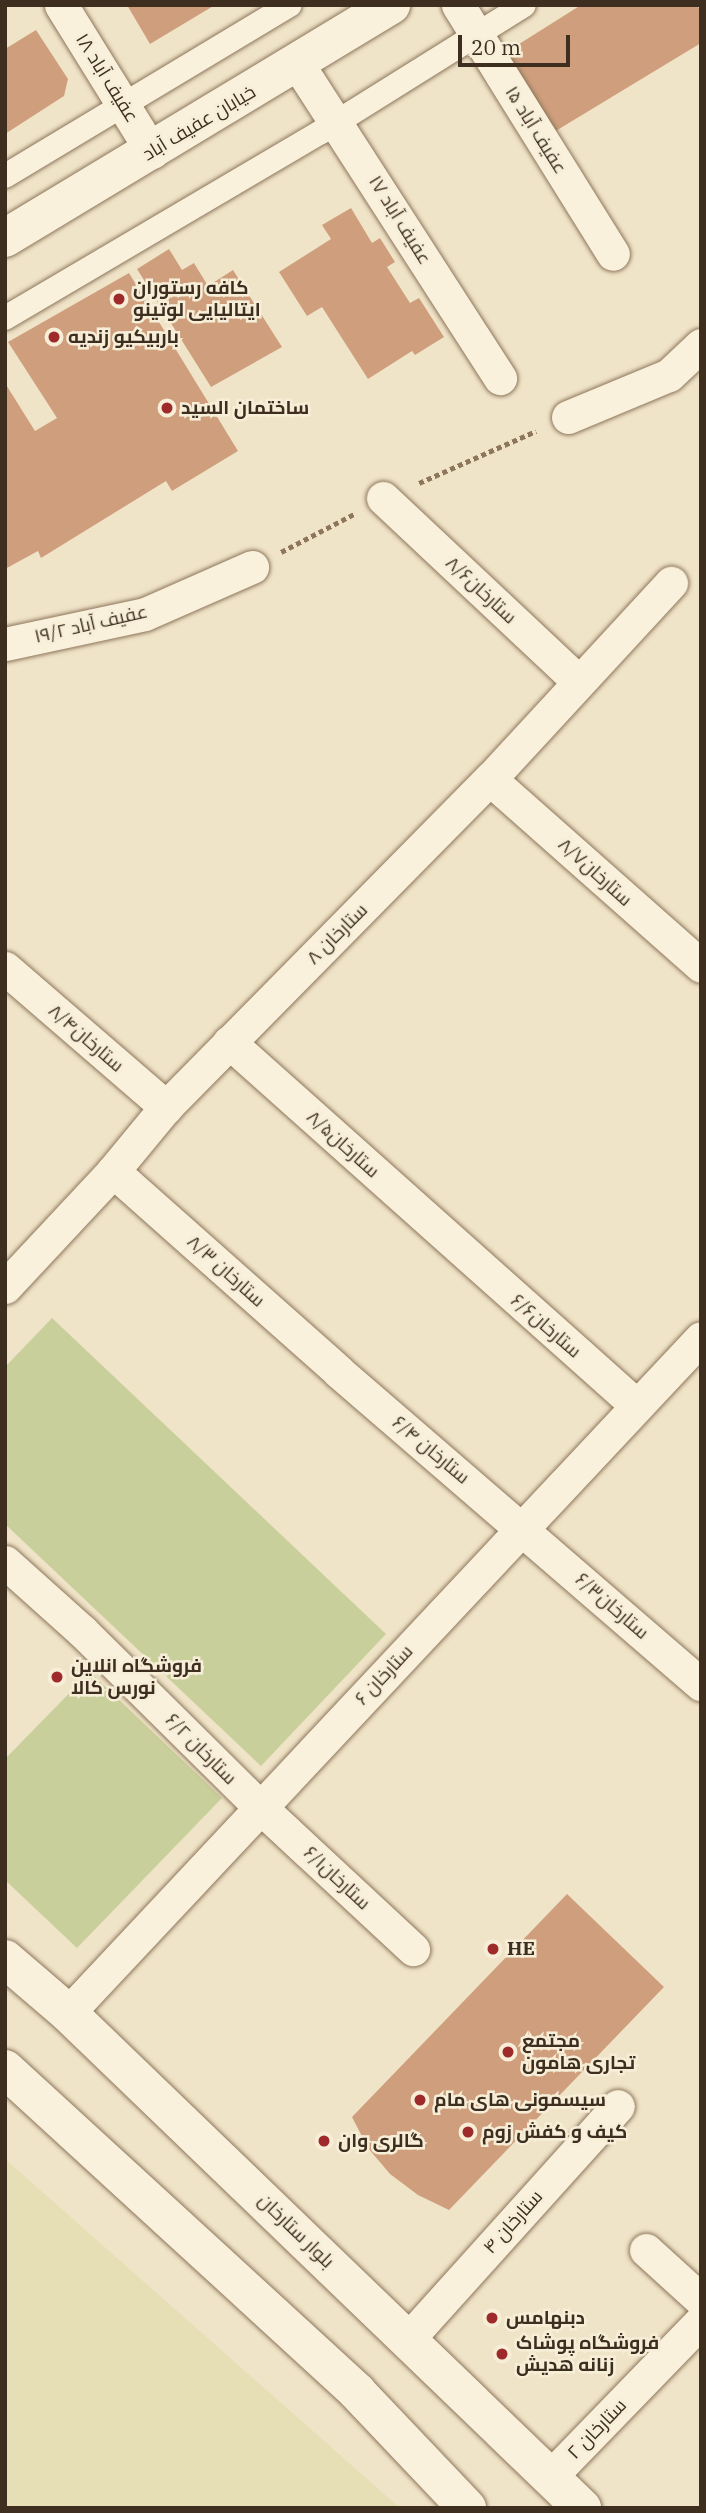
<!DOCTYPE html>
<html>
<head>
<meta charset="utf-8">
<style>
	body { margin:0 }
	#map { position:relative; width:706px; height:2513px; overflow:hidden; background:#f0e4c8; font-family:"IBM Plex Serif",Cairo,serif }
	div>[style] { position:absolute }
	.farmland>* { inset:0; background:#e6deb5 }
	.green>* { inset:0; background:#c9cf9b }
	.building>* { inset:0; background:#cf9f7d }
	.path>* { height:4.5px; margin-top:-2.25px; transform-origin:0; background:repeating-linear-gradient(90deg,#8d765c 0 5px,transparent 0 8.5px) }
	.roads { filter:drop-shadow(0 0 2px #8d765c) drop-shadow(0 0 2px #8d765c) }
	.pedestrian>* { height:24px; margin:-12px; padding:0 12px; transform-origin:12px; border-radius:12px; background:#faf1dc }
	.minor>* { height:33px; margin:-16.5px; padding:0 16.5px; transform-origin:16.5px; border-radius:16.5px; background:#faf1dc }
	.secondary>* { height:38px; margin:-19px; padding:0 19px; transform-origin:19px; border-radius:19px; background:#faf1dc }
	.dots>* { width:19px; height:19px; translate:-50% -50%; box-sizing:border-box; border:4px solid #f7eed8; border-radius:50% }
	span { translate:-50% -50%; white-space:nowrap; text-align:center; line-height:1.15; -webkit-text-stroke:5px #f7eed8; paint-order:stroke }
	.street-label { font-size:19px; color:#3d2e20 }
	.poi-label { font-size:19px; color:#3d2e20; font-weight:700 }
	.left { translate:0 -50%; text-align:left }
	.frame { position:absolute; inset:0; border:7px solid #3d2e20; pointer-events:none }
	.scale { position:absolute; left:458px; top:35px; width:112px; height:32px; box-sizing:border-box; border:4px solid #3d2e20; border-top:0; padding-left:9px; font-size:21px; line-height:24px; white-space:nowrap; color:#3d2e20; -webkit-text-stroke:5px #f7eed8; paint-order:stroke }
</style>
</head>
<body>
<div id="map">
	<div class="farmland">
		<div style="clip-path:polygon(5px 2159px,400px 2508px,5px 2508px)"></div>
	</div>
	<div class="green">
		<div style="clip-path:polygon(52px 1318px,386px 1634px,261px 1766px,5px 1524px,5px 1367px)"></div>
		<div style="clip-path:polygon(90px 1672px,222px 1798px,77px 1948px,5px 1880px,5px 1759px)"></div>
	</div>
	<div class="building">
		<div style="clip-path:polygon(127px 5px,215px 5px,150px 44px)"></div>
		<div style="clip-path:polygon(581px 5px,697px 5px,701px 12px,701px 43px,554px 132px,505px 53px)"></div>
		<div style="clip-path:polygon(36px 30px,68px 79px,64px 96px,5px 134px,5px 49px)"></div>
		<div style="clip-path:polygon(351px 208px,372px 243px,380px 238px,395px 262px,387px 267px,410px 303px,419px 298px,444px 337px,415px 355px,412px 351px,368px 379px,322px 307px,307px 316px,279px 272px,331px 239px,322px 225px)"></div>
		<div style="clip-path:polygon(169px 249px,182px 270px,194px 263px,208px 286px,233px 270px,282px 347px,211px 387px,137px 269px)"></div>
		<div style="clip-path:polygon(129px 273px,238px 451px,172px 491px,166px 481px,41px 558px,38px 551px,5px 569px,5px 383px,35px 431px,57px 418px,8px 342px)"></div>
		<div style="clip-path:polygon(567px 1894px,664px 1987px,449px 2210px,418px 2195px,390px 2174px,368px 2148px,352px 2117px)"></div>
	</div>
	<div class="path">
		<div style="left:419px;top:483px;width:128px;rotate:-24deg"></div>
		<div style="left:281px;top:552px;width:82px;rotate:-27.5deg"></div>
	</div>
	<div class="roads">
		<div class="pedestrian">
			<div style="left:5px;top:176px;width:332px;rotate:-31deg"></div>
			<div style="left:5px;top:318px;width:367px;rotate:-30.5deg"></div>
			<div style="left:321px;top:132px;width:239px;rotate:-32deg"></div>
		</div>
		<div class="minor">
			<div style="left:61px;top:5px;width:173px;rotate:58.2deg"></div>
			<div style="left:458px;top:5px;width:293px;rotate:58.1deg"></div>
			<div style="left:297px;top:63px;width:375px;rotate:57.2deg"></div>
			<div style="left:568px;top:417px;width:109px;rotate:-22.6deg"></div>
			<div style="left:669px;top:375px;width:44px;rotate:-43.2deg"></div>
			<div style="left:383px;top:498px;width:267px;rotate:43.2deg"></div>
			<div style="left:5px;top:644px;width:143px;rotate:-12.1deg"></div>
			<div style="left:145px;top:614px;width:117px;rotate:-23.7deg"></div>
			<div style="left:490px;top:779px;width:282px;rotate:41.5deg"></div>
			<div style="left:5px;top:968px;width:213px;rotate:40.8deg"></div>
			<div style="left:229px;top:1042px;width:545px;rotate:41.73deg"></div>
			<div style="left:113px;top:1171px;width:302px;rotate:41.6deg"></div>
			<div style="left:339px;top:1372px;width:478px;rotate:40.8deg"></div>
			<div style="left:5px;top:1287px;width:158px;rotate:-47deg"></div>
			<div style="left:113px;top:1171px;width:83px;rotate:-50.4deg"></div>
			<div style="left:166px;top:1107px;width:461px;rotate:-45.4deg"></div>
			<div style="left:490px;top:779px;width:267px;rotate:-47.3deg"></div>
			<div style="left:5px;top:1562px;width:103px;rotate:41.9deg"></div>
			<div style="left:82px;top:1631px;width:250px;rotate:44.7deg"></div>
			<div style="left:260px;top:1807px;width:209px;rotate:42.9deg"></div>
			<div style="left:68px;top:2013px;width:925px;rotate:-46.84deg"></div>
			<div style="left:646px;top:2250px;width:74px;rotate:42.3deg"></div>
			<div style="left:409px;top:2338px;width:312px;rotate:-48deg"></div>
			<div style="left:551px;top:2476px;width:216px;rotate:-45.9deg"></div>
		</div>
		<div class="secondary">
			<div style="left:5px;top:238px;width:451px;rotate:-31.1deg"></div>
			<div style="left:5px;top:1959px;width:83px;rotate:40.6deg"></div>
			<div style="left:68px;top:2013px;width:714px;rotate:43.92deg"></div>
			<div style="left:5px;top:2069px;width:478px;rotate:42.5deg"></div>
			<div style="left:357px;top:2392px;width:160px;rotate:46.5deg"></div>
		</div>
	</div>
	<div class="dots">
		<div style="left:119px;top:299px;background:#9e2a2b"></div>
		<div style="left:54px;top:337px;background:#9e2a2b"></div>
		<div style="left:167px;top:408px;background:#9e2a2b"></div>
		<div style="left:57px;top:1677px;background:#9e2a2b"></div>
		<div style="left:493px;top:1949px;background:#9e2a2b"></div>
		<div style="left:508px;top:2052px;background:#9e2a2b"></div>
		<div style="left:420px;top:2100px;background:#9e2a2b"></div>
		<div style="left:468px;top:2132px;background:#9e2a2b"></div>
		<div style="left:324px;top:2141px;background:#9e2a2b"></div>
		<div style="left:492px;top:2318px;background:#9e2a2b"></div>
		<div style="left:502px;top:2354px;background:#9e2a2b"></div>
	</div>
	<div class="street-label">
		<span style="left:107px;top:78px;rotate:58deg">عفیف آباد ۱۸</span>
		<span style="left:199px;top:123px;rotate:-31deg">خیابان عفیف آباد</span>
		<span style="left:536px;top:130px;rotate:58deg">عفیف آباد ۱۵</span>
		<span style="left:400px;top:220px;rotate:58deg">عفیف آباد ۱۷</span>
		<span style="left:481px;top:590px;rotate:43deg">ستارخان۸/۶</span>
		<span style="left:91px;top:624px;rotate:-13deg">عفیف آباد ۱۹/۲</span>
		<span style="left:595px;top:872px;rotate:42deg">ستارخان۸/۷</span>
		<span style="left:337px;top:934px;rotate:-45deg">ستارخان ۸</span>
		<span style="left:86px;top:1038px;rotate:41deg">ستارخان۸/۴</span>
		<span style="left:343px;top:1144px;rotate:42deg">ستارخان۸/۵</span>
		<span style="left:226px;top:1271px;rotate:42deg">ستارخان ۸/۳</span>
		<span style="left:546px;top:1326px;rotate:41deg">ستارخان۶/۶</span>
		<span style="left:431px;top:1450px;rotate:40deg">ستارخان ۶/۴</span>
		<span style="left:612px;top:1606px;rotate:41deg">ستارخان۶/۳</span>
		<span style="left:384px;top:1675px;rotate:-47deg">ستارخان ۶</span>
		<span style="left:201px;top:1749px;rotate:45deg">ستارخان ۶/۲</span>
		<span style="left:337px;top:1878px;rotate:43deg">ستارخان۶/۱</span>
		<span style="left:513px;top:2222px;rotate:-48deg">۴ ستارخان</span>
		<span style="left:296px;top:2231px;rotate:44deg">بلوار ستارخان</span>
		<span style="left:597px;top:2429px;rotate:-46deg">۲ ستارخان</span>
	</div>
	<div class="poi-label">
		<span class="left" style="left:133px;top:299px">کافه رستوران<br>ایتالیایی لوتینو</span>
		<span class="left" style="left:68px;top:337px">باربیکیو زندیه</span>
		<span class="left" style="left:181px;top:408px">ساختمان السید</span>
		<span class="left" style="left:71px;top:1677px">فروشگاه انلاین<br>نورس کالا</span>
		<span class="left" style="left:507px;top:1949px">HE</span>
		<span class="left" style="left:522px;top:2052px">مجتمع<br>تجاری هامون</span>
		<span class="left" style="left:434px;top:2100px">سیسمونی های مام</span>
		<span class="left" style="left:482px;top:2132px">کیف و کفش زوم</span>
		<span class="left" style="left:338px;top:2141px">گالری وان</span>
		<span class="left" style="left:506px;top:2318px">دبنهامس</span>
		<span class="left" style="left:516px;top:2354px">فروشگاه پوشاک<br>زنانه هدیش</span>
	</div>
	<div class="frame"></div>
	<div class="scale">20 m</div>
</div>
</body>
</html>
